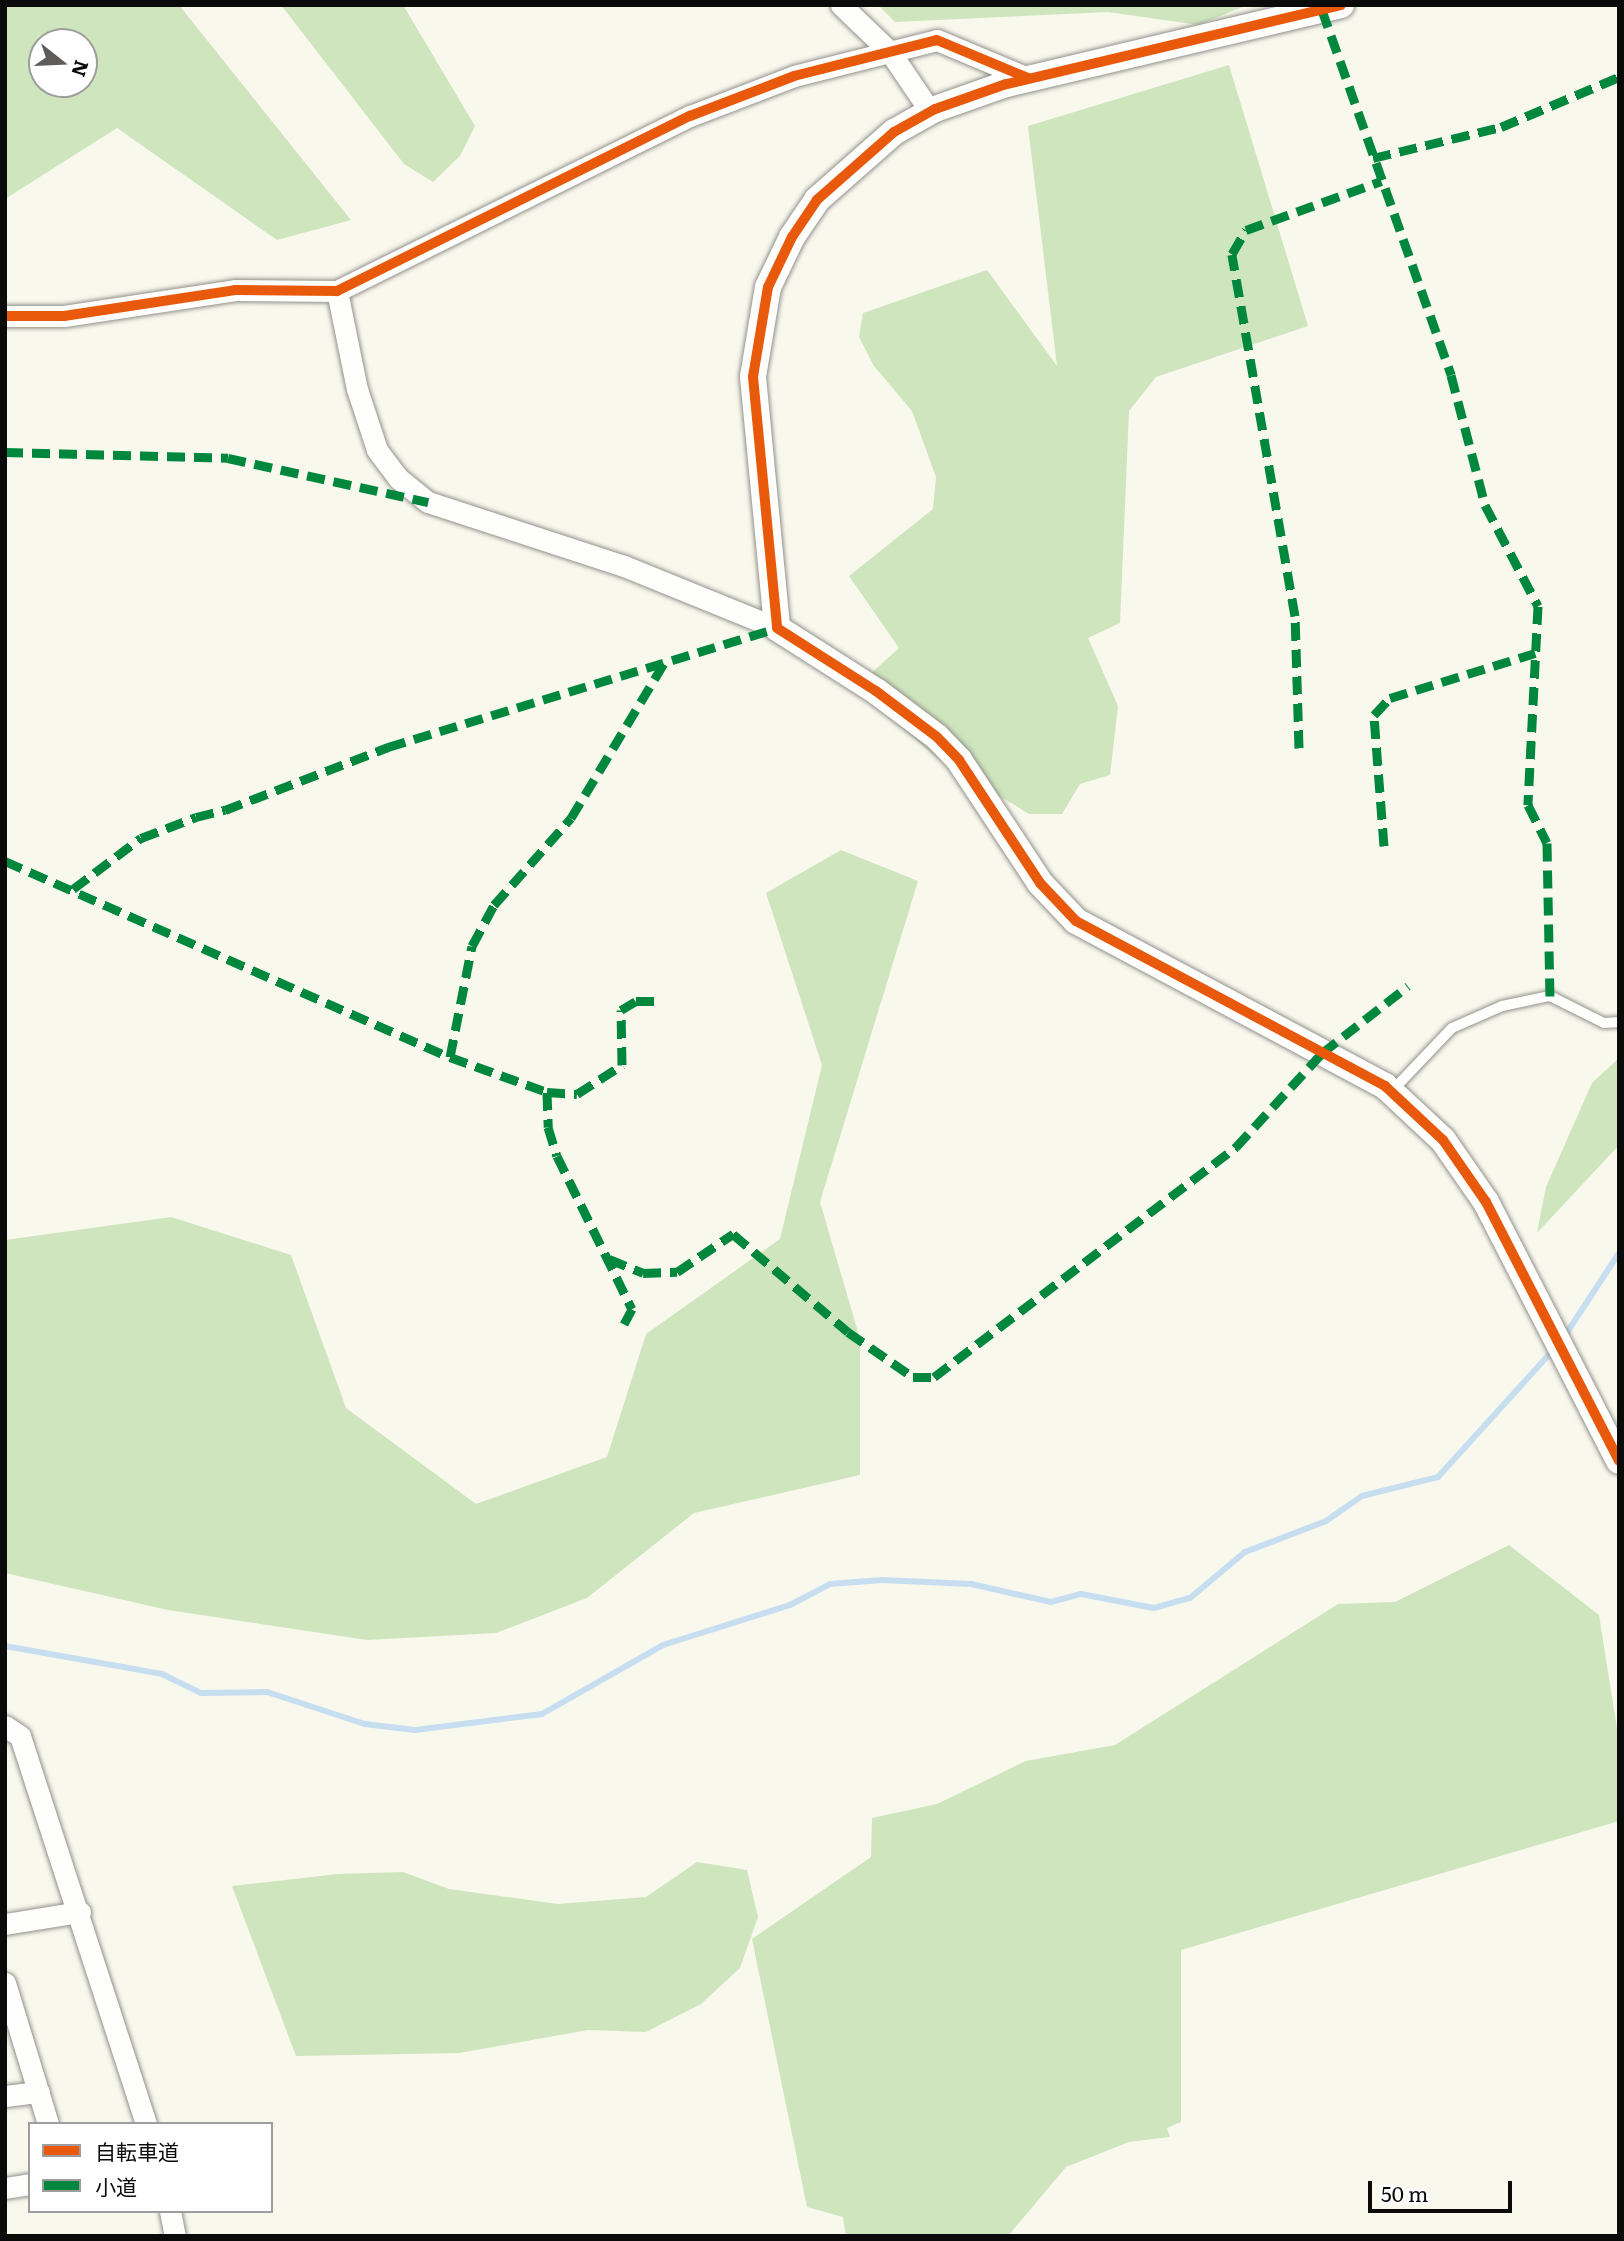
<!DOCTYPE html>
<html>
<head>
<meta charset="utf-8">
<style>
	body { margin:0 }
	#map { position:relative; width:1624px; height:2241px; overflow:hidden; background:#f9f8ed; font-family:Literata,"Noto Sans JP",serif }
	div>[style] { position:absolute }
	.forest>* { inset:0; background:#cee5bd }
	.stream>* { height:6px; margin:-3px; padding:0 3px; transform-origin:3px; border-radius:3px; background:#c6def0 }
	.roads { filter:drop-shadow(0 0 2px #92918c) drop-shadow(0 0 2px #92918c) }
	.service>* { height:10px; margin:-5px; padding:0 5px; transform-origin:5px; border-radius:5px; background:#fefefc }
	.minor>* { height:21px; margin:-10.5px; padding:0 10.5px; transform-origin:10.5px; border-radius:10.5px; background:#fefefc }
	.tertiary>* { height:26px; margin:-13px; padding:0 13px; transform-origin:13px; border-radius:13px; background:#fefefc }
	.quiet>* { height:9px; margin-top:-4.5px; transform-origin:0; background:repeating-linear-gradient(90deg,#00873e 0 18px,transparent 0 27px) }
	.cycleway>* { height:10px; margin:-5px; padding:0 5px; transform-origin:5px; border-radius:5px; background:#e8590c }
	span { translate:-50% -50%; white-space:nowrap; text-align:center; line-height:1.15; -webkit-text-stroke:7px #fff; paint-order:stroke }
	.frame { position:absolute; inset:0; border:7px solid #0a0a0a; pointer-events:none }
	.legend { position:absolute; left:28px; top:2122px; width:245px; height:91px; box-sizing:border-box; background:#fff; border:2px solid #9d9d9d; margin:0; padding:9px 12px; list-style:none; font-size:21px; color:#0a0a0a }
	.legend li { display:flex; align-items:center; gap:14px; height:35px }
	.legend b { width:35px; border:2px solid #9d9d9d }
	.north { position:absolute; left:28px; top:28px; width:70px; height:70px; box-sizing:border-box; background:#fff; border:2px solid #9d9d9d; border-radius:50%; rotate:108deg; font-size:19px; font-weight:700; line-height:28px; text-align:center; color:#0a0a0a }
	.north::after { content:''; display:block; margin:auto; width:24px; height:32px; background:#5e5d59; clip-path:polygon(50% 0,100% 100%,50% 72%,0 100%) }
	.scale { position:absolute; left:1368px; top:2181px; width:144px; height:32px; box-sizing:border-box; border:4px solid #0a0a0a; border-top:0; padding-left:9px; font-size:21px; line-height:24px; white-space:nowrap; color:#0a0a0a; -webkit-text-stroke:5px #fff; paint-order:stroke }
</style>
</head>
<body>
<div id="map">
	<div class="forest">
		<div style="clip-path:polygon(evenodd,5px 5px,179px 5px,351px 220px,277px 240px,117px 128px,5px 199px,5px 5px,84px 42px,84px 84px,42px 84px,42px 42px,84px 42px)"></div>
		<div style="clip-path:polygon(281px 5px,403px 5px,475px 126px,460px 156px,433px 182px,404px 164px)"></div>
		<div style="clip-path:polygon(878px 5px,1247px 5px,1199px 25px,1108px 12px,895px 22px)"></div>
		<div style="clip-path:polygon(1229px 65px,1308px 326px,1156px 377px,1129px 411px,1120px 623px,1088px 638px,1118px 706px,1110px 775px,1080px 784px,1062px 814px,1029px 814px,937px 758px,855px 688px,899px 648px,849px 576px,933px 509px,936px 477px,912px 411px,874px 366px,859px 337px,863px 313px,987px 270px,1057px 366px,1028px 126px)"></div>
		<div style="clip-path:polygon(841px 850px,918px 881px,820px 1202px,860px 1339px,860px 1475px,694px 1513px,587px 1598px,496px 1633px,367px 1640px,168px 1610px,5px 1573px,5px 1240px,171px 1217px,291px 1255px,346px 1408px,476px 1504px,607px 1457px,646px 1334px,780px 1239px,822px 1065px,766px 893px)"></div>
		<div style="clip-path:polygon(1619px 1058px,1619px 1145px,1537px 1233px,1546px 1187px,1592px 1083px)"></div>
		<div style="clip-path:polygon(1509px 1545px,1599px 1615px,1619px 1741px,1619px 1821px,1181px 1950px,1181px 2122px,1167px 2128px,1170px 2137px,1129px 2142px,1066px 2167px,1008px 2236px,846px 2236px,843px 2217px,807px 2207px,752px 1939px,871px 1857px,872px 1818px,937px 1804px,1026px 1761px,1115px 1745px,1338px 1604px,1395px 1602px)"></div>
		<div style="clip-path:polygon(697px 1862px,747px 1870px,758px 1917px,740px 1968px,701px 2004px,646px 2032px,588px 2030px,459px 2053px,296px 2056px,232px 1886px,338px 1874px,403px 1872px,449px 1889px,558px 1904px,646px 1897px)"></div>
	</div>
	<div class="stream">
		<div style="left:1564px;top:1337px;width:100px;rotate:-56.8deg"></div>
		<div style="left:5px;top:1646px;width:159px;rotate:10.1deg"></div>
		<div style="left:162px;top:1674px;width:43px;rotate:26deg"></div>
		<div style="left:201px;top:1693px;width:66px;rotate:-0.9deg"></div>
		<div style="left:267px;top:1692px;width:103px;rotate:18.1deg"></div>
		<div style="left:365px;top:1724px;width:50px;rotate:6.8deg"></div>
		<div style="left:415px;top:1730px;width:128px;rotate:-7.2deg"></div>
		<div style="left:542px;top:1714px;width:139px;rotate:-29.7deg"></div>
		<div style="left:663px;top:1645px;width:133px;rotate:-17.5deg"></div>
		<div style="left:790px;top:1605px;width:45px;rotate:-27.7deg"></div>
		<div style="left:830px;top:1584px;width:52px;rotate:-4.4deg"></div>
		<div style="left:882px;top:1580px;width:89px;rotate:2.6deg"></div>
		<div style="left:971px;top:1584px;width:82px;rotate:12.7deg"></div>
		<div style="left:1051px;top:1602px;width:31px;rotate:-15deg"></div>
		<div style="left:1081px;top:1594px;width:74px;rotate:10.9deg"></div>
		<div style="left:1154px;top:1608px;width:37px;rotate:-16deg"></div>
		<div style="left:1190px;top:1598px;width:72px;rotate:-39.9deg"></div>
		<div style="left:1245px;top:1552px;width:87px;rotate:-20.9deg"></div>
		<div style="left:1326px;top:1521px;width:44px;rotate:-34.8deg"></div>
		<div style="left:1362px;top:1496px;width:78px;rotate:-14deg"></div>
		<div style="left:1438px;top:1477px;width:174px;rotate:-47.8deg"></div>
	</div>
	<div class="roads">
		<div class="service">
			<div style="left:1391px;top:1092px;width:88px;rotate:-46.4deg"></div>
			<div style="left:1452px;top:1028px;width:55px;rotate:-23.7deg"></div>
			<div style="left:1502px;top:1006px;width:49px;rotate:-11.8deg"></div>
			<div style="left:1550px;top:996px;width:60px;rotate:26.6deg"></div>
			<div style="left:1604px;top:1023px;width:15px;rotate:-4deg"></div>
		</div>
		<div class="minor">
			<div style="left:841px;top:5px;width:68px;rotate:43.8deg"></div>
			<div style="left:890px;top:52px;width:71px;rotate:55.9deg"></div>
			<div style="left:337px;top:291px;width:100px;rotate:78.5deg"></div>
			<div style="left:357px;top:389px;width:64px;rotate:71.8deg"></div>
			<div style="left:377px;top:450px;width:35px;rotate:53deg"></div>
			<div style="left:398px;top:478px;width:38px;rotate:39deg"></div>
			<div style="left:428px;top:502px;width:206px;rotate:18.1deg"></div>
			<div style="left:624px;top:566px;width:165px;rotate:22.1deg"></div>
			<div style="left:5px;top:316px;width:59px"></div>
			<div style="left:64px;top:316px;width:173px;rotate:-8.6deg"></div>
			<div style="left:235px;top:290px;width:102px;rotate:0.6deg"></div>
			<div style="left:337px;top:291px;width:394px;rotate:-26.4deg"></div>
			<div style="left:690px;top:116px;width:111px;rotate:-21deg"></div>
			<div style="left:794px;top:76px;width:147px;rotate:-14.1deg"></div>
			<div style="left:937px;top:40px;width:99px;rotate:22.7deg"></div>
			<div style="left:5px;top:1726px;width:18px;rotate:34deg"></div>
			<div style="left:20px;top:1736px;width:408px;rotate:72deg"></div>
			<div style="left:5px;top:1924px;width:76px;rotate:-9.1deg"></div>
			<div style="left:5px;top:1983px;width:147px;rotate:73deg"></div>
			<div style="left:5px;top:2096px;width:34px;rotate:-7deg"></div>
			<div style="left:5px;top:2188px;width:25px;rotate:-9deg"></div>
			<div style="left:170px;top:2211px;width:25px;rotate:79deg"></div>
		</div>
		<div class="tertiary">
			<div style="left:1341px;top:5px;width:344px;rotate:166.7deg"></div>
			<div style="left:1006px;top:84px;width:75px;rotate:160.6deg"></div>
			<div style="left:935px;top:109px;width:47px;rotate:150.7deg"></div>
			<div style="left:894px;top:132px;width:103px;rotate:138.6deg"></div>
			<div style="left:817px;top:200px;width:45px;rotate:124deg"></div>
			<div style="left:792px;top:237px;width:55px;rotate:115.6deg"></div>
			<div style="left:768px;top:287px;width:91px;rotate:99.5deg"></div>
			<div style="left:753px;top:377px;width:252px;rotate:84.5deg"></div>
			<div style="left:777px;top:628px;width:117px;rotate:32.5deg"></div>
			<div style="left:876px;top:691px;width:76px;rotate:37deg"></div>
			<div style="left:937px;top:737px;width:32px;rotate:46deg"></div>
			<div style="left:959px;top:760px;width:147px;rotate:56.6deg"></div>
			<div style="left:1040px;top:883px;width:52px;rotate:46.5deg"></div>
			<div style="left:1076px;top:921px;width:350px;rotate:28.1deg"></div>
			<div style="left:1385px;top:1086px;width:79px;rotate:43deg"></div>
			<div style="left:1443px;top:1140px;width:75px;rotate:55.3deg"></div>
			<div style="left:1486px;top:1202px;width:291px;rotate:62.8deg"></div>
		</div>
	</div>
	<div class="quiet">
		<div style="left:1322px;top:10px;width:387px;rotate:70.5deg"></div>
		<div style="left:1451px;top:375px;width:134px;rotate:75.3deg"></div>
		<div style="left:1485px;top:505px;width:114px;rotate:62.3deg"></div>
		<div style="left:1538px;top:606px;width:199px;rotate:92.9deg"></div>
		<div style="left:1528px;top:805px;width:42px;rotate:63.4deg"></div>
		<div style="left:1547px;top:843px;width:153px;rotate:88.9deg"></div>
		<div style="left:1373px;top:158px;width:132px;rotate:-13.6deg"></div>
		<div style="left:1501px;top:127px;width:128px;rotate:-23deg"></div>
		<div style="left:5px;top:452px;width:223px;rotate:1.5deg"></div>
		<div style="left:228px;top:458px;width:205px;rotate:12.4deg"></div>
		<div style="left:1299px;top:748px;width:132px;rotate:-91.7deg"></div>
		<div style="left:1295px;top:616px;width:367px;rotate:-99.9deg"></div>
		<div style="left:1232px;top:254px;width:28px;rotate:-60deg"></div>
		<div style="left:1246px;top:230px;width:144px;rotate:-19.9deg"></div>
		<div style="left:1384px;top:846px;width:131px;rotate:-94.4deg"></div>
		<div style="left:1374px;top:715px;width:23px;rotate:-47deg"></div>
		<div style="left:1390px;top:698px;width:152px;rotate:-17.2deg"></div>
		<div style="left:5px;top:861px;width:486px;rotate:23.8deg"></div>
		<div style="left:450px;top:1057px;width:103px;rotate:19.8deg"></div>
		<div style="left:547px;top:1092px;width:30px;rotate:4deg"></div>
		<div style="left:577px;top:1094px;width:54px;rotate:-32.8deg"></div>
		<div style="left:622px;top:1065px;width:55px;rotate:-91deg"></div>
		<div style="left:621px;top:1010px;width:17px;rotate:-31deg"></div>
		<div style="left:636px;top:1001px;width:27px"></div>
		<div style="left:73px;top:889px;width:85px;rotate:-36.9deg"></div>
		<div style="left:141px;top:838px;width:59px;rotate:-20.9deg"></div>
		<div style="left:196px;top:817px;width:30px;rotate:-14deg"></div>
		<div style="left:225px;top:810px;width:175px;rotate:-21.1deg"></div>
		<div style="left:388px;top:747px;width:407px;rotate:-17deg"></div>
		<div style="left:450px;top:1057px;width:113px;rotate:-78.8deg"></div>
		<div style="left:472px;top:946px;width:47px;rotate:-61.8deg"></div>
		<div style="left:494px;top:905px;width:116px;rotate:-48.5deg"></div>
		<div style="left:571px;top:818px;width:184px;rotate:-59deg"></div>
		<div style="left:547px;top:1092px;width:35px;rotate:88deg"></div>
		<div style="left:548px;top:1127px;width:30px;rotate:73deg"></div>
		<div style="left:557px;top:1156px;width:170px;rotate:63.9deg"></div>
		<div style="left:632px;top:1309px;width:17px;rotate:118deg"></div>
		<div style="left:609px;top:1259px;width:37px;rotate:22deg"></div>
		<div style="left:643px;top:1273px;width:34px;rotate:-2deg"></div>
		<div style="left:677px;top:1272px;width:68px;rotate:-34.2deg"></div>
		<div style="left:733px;top:1234px;width:151px;rotate:40.4deg"></div>
		<div style="left:848px;top:1332px;width:79px;rotate:34.7deg"></div>
		<div style="left:913px;top:1377px;width:21px"></div>
		<div style="left:934px;top:1377px;width:380px;rotate:-37.3deg"></div>
		<div style="left:1236px;top:1147px;width:127px;rotate:-47.5deg"></div>
		<div style="left:1322px;top:1053px;width:109px;rotate:-37.9deg"></div>
	</div>
	<div class="cycleway">
		<div style="left:1341px;top:5px;width:344px;rotate:166.7deg"></div>
		<div style="left:1006px;top:84px;width:75px;rotate:160.6deg"></div>
		<div style="left:935px;top:109px;width:47px;rotate:150.7deg"></div>
		<div style="left:894px;top:132px;width:103px;rotate:138.6deg"></div>
		<div style="left:817px;top:200px;width:45px;rotate:124deg"></div>
		<div style="left:792px;top:237px;width:55px;rotate:115.6deg"></div>
		<div style="left:768px;top:287px;width:91px;rotate:99.5deg"></div>
		<div style="left:753px;top:377px;width:252px;rotate:84.5deg"></div>
		<div style="left:777px;top:628px;width:117px;rotate:32.5deg"></div>
		<div style="left:876px;top:691px;width:76px;rotate:37deg"></div>
		<div style="left:937px;top:737px;width:32px;rotate:46deg"></div>
		<div style="left:959px;top:760px;width:147px;rotate:56.6deg"></div>
		<div style="left:1040px;top:883px;width:52px;rotate:46.5deg"></div>
		<div style="left:1076px;top:921px;width:350px;rotate:28.1deg"></div>
		<div style="left:1385px;top:1086px;width:79px;rotate:43deg"></div>
		<div style="left:1443px;top:1140px;width:75px;rotate:55.3deg"></div>
		<div style="left:1486px;top:1202px;width:291px;rotate:62.8deg"></div>
		<div style="left:5px;top:316px;width:59px"></div>
		<div style="left:64px;top:316px;width:173px;rotate:-8.6deg"></div>
		<div style="left:235px;top:290px;width:102px;rotate:0.6deg"></div>
		<div style="left:337px;top:291px;width:394px;rotate:-26.4deg"></div>
		<div style="left:690px;top:116px;width:111px;rotate:-21deg"></div>
		<div style="left:794px;top:76px;width:147px;rotate:-14.1deg"></div>
		<div style="left:937px;top:40px;width:99px;rotate:22.7deg"></div>
	</div>
	<div class="frame"></div>
	<ul class="legend">
	<li><b style="height:9px;background:#e8590c"></b>自転車道</li>
	<li><b style="height:9px;background:#00873e"></b>小道</li>
	</ul>
	<div class="north">N</div>
	<div class="scale">50 m</div>
</div>
</body>
</html>
